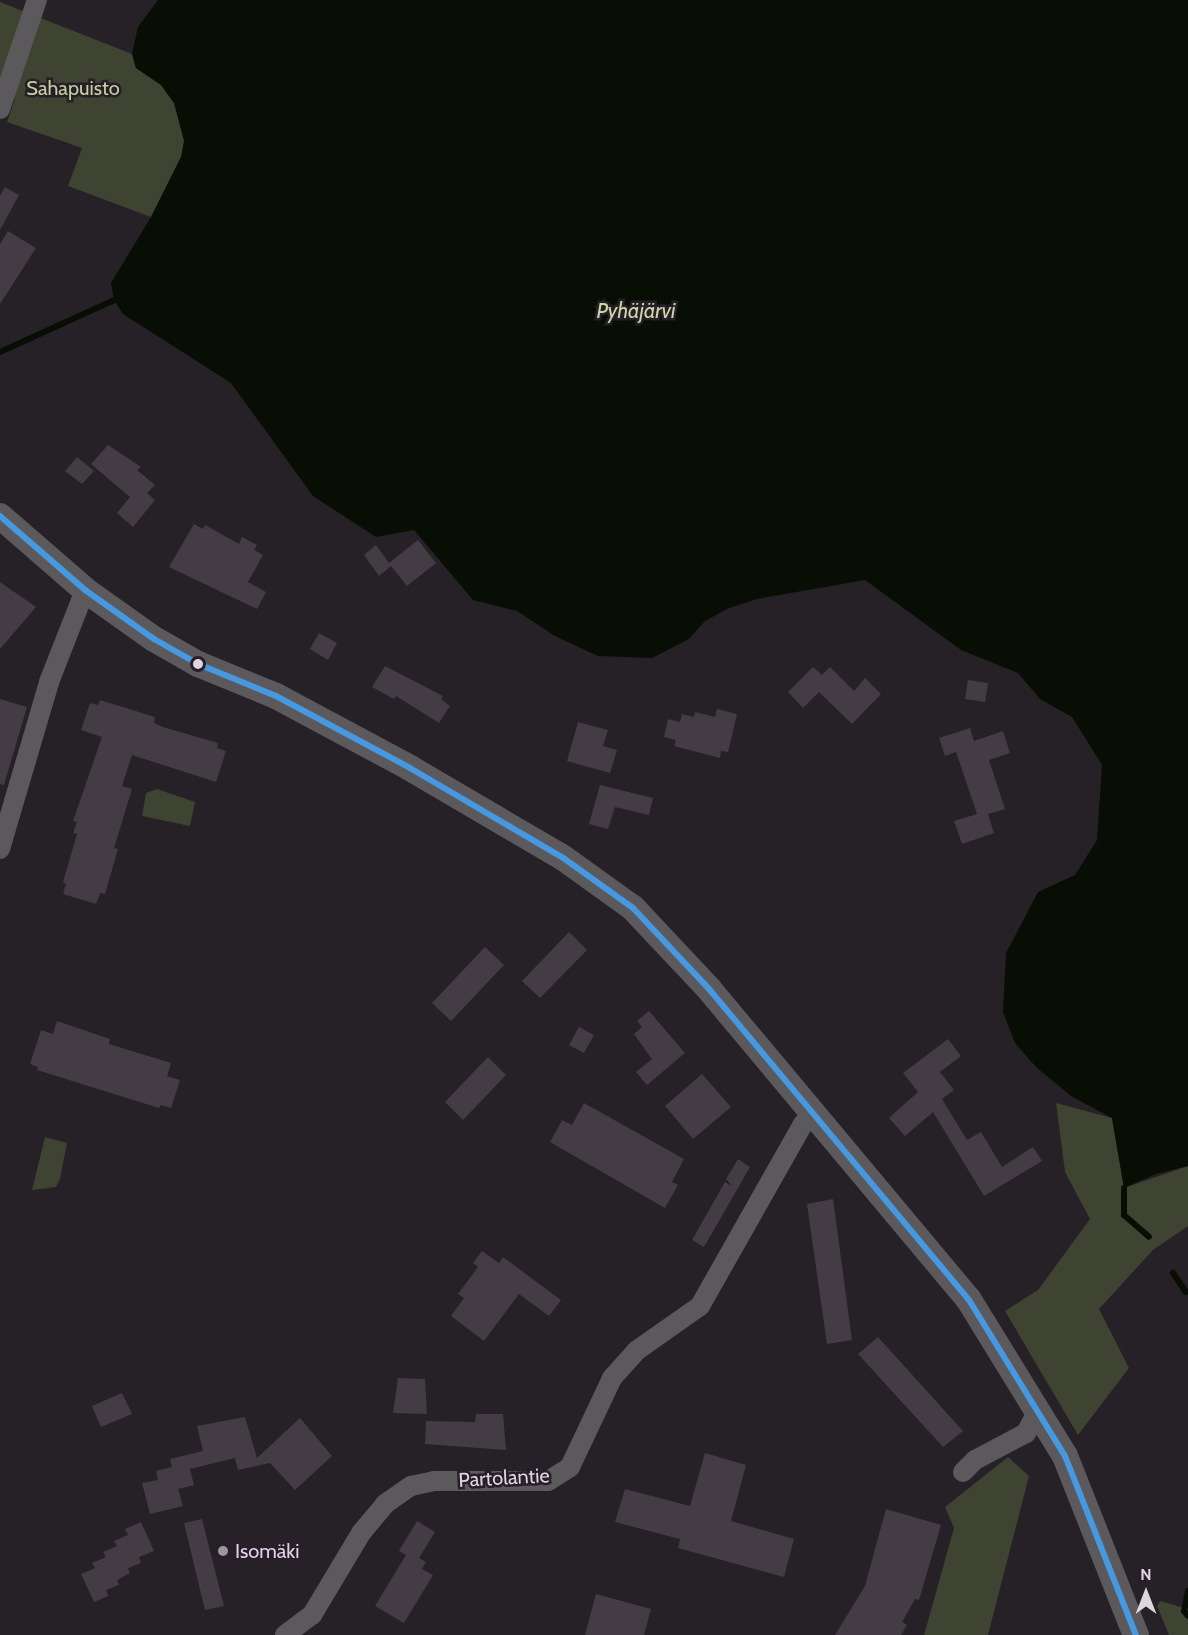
<!DOCTYPE html>
<html>
<head>
<meta charset="utf-8">
<style>
	body { margin:0 }
	#map { position:relative; width:1188px; height:1635px; overflow:hidden; background:#262027; font-family:Cabin,sans-serif }
	div>[style] { position:absolute }
	.green>* { inset:0; background:#3e4332 }
	.water>* { inset:0; background:#090e04 }
	.stream>* { height:6px; margin:-3px; padding:0 3px; transform-origin:3px; border-radius:3px; background:#090e04 }
	.building>* { inset:0; background:#433c44 }
	.minor>* { height:20px; margin:-10px; padding:0 10px; transform-origin:10px; border-radius:10px; background:#5c595d }
	.tertiary>* { height:26px; margin:-13px; padding:0 13px; transform-origin:13px; border-radius:13px; background:#5c595d }
	.bus-1>* { height:6px; margin:-3px; padding:0 3px; transform-origin:3px; border-radius:3px; background:#4699e1 }
	.dots>* { width:16px; height:16px; translate:-50% -50%; box-sizing:border-box; border:3px solid #281d2a; border-radius:50% }
	span { translate:-50% -50%; white-space:nowrap; text-align:center; line-height:1.15; -webkit-text-stroke:5px #281d2a; paint-order:stroke }
	.park-label { font-size:20px; color:#c0d399 }
	.street-label { font-size:20px; color:#ded6df }
	.poi-label { font-size:20px; color:#ded6df }
	.left { translate:0 -50%; text-align:left }
	.water-label { font-size:21px; color:#c8dca1; font-style:italic }
	.north { position:absolute; left:1116px; top:1563px; width:60px; height:60px; -webkit-text-stroke:4px #281d2a; paint-order:stroke; rotate:0deg; font-size:16px; font-weight:700; line-height:24px; text-align:center; color:#ded6df }
	.north::after { content:''; display:block; margin:auto; width:21px; height:27px; background:#ded6df; clip-path:polygon(50% 0,100% 100%,50% 72%,0 100%) }
</style>
</head>
<body>
<div id="map">
	<div class="green">
		<div style="clip-path:polygon(0 2px,132px 54px,136px 68px,161px 85px,174px 103px,185px 141px,181px 157px,151px 217px,68px 186px,82px 148px,7px 122px,15px 98px,0 92px)"></div>
		<div style="clip-path:polygon(157px 789px,195px 802px,190px 826px,142px 816px,146px 793px)"></div>
		<div style="clip-path:polygon(1056px 1103px,1112px 1118px,1124px 1188px,1188px 1166px,1188px 1226px,1153px 1250px,1099px 1309px,1129px 1368px,1078px 1435px,1005px 1311px,1038px 1290px,1090px 1219px,1065px 1172px)"></div>
		<div style="clip-path:polygon(45px 1137px,67px 1143px,60px 1179px,56px 1187px,32px 1190px)"></div>
		<div style="clip-path:polygon(1008px 1457px,1029px 1476px,988px 1635px,924px 1635px,954px 1528px,945px 1507px)"></div>
		<div style="clip-path:polygon(1160px 1601px,1188px 1609px,1188px 1635px,1169px 1635px,1157px 1606px)"></div>
	</div>
	<div class="water">
		<div style="clip-path:polygon(158px 0,1188px 0,1188px 1166px,1156px 1174px,1124px 1188px,1112px 1118px,1071px 1096px,1036px 1067px,1015px 1043px,1003px 1012px,1006px 953px,1038px 892px,1075px 875px,1097px 840px,1102px 765px,1072px 717px,1040px 699px,1018px 673px,961px 650px,865px 580px,757px 599px,729px 608px,705px 621px,689px 639px,652px 658px,598px 656px,555px 636px,517px 611px,473px 600px,414px 530px,376px 537px,313px 496px,231px 383px,123px 314px,114px 300px,111px 283px,151px 217px,181px 157px,184px 141px,174px 103px,161px 85px,136px 68px,132px 54px,138px 27px)"></div>
	</div>
	<div class="stream">
		<div style="left:0;top:352px;width:125px;rotate:-24.5deg"></div>
		<div style="left:1124px;top:1188px;width:27px;rotate:90deg"></div>
		<div style="left:1124px;top:1215px;width:33px;rotate:41deg"></div>
		<div style="left:1173px;top:1273px;width:23px;rotate:56deg"></div>
		<div style="left:1188px;top:1591px;width:20px;rotate:101deg"></div>
		<div style="left:1184px;top:1611px;width:6px;rotate:51deg"></div>
	</div>
	<div class="building">
		<div style="clip-path:polygon(5px 187px,19px 195px,0 230px,0 196px)"></div>
		<div style="clip-path:polygon(8px 231px,36px 248px,0 304px,0 244px)"></div>
		<div style="clip-path:polygon(108px 445px,141px 467px,137px 470px,155px 485px,147px 493px,155px 500px,133px 527px,117px 513px,130px 497px,91px 464px)"></div>
		<div style="clip-path:polygon(77px 457px,94px 471px,82px 484px,65px 471px)"></div>
		<div style="clip-path:polygon(194px 524px,203px 529px,205px 525px,239px 544px,242px 537px,257px 545px,254px 550px,263px 555px,248px 582px,266px 592px,257px 609px,169px 567px)"></div>
		<div style="clip-path:polygon(418px 540px,436px 563px,407px 586px,391px 566px,379px 576px,364px 555px,376px 545px,389px 563px)"></div>
		<div style="clip-path:polygon(0 582px,36px 607px,0 649px)"></div>
		<div style="clip-path:polygon(319px 633px,337px 643px,328px 660px,310px 649px)"></div>
		<div style="clip-path:polygon(385px 666px,443px 696px,441px 699px,450px 706px,439px 723px,396px 696px,394px 699px,372px 687px)"></div>
		<div style="clip-path:polygon(813px 667px,822px 675px,830px 667px,854px 691px,865px 678px,881px 694px,852px 724px,819px 692px,803px 708px,788px 692px)"></div>
		<div style="clip-path:polygon(968px 680px,988px 683px,985px 702px,965px 699px)"></div>
		<div style="clip-path:polygon(0 699px,27px 707px,4px 785px,0 784px)"></div>
		<div style="clip-path:polygon(100px 700px,155px 717px,154px 723px,163px 727px,218px 743px,217px 748px,226px 751px,216px 782px,132px 755px,122px 786px,132px 789px,114px 848px,118px 849px,105px 894px,100px 893px,96px 904px,63px 894px,66px 884px,63px 882px,77px 834px,73px 833px,77px 822px,73px 821px,102px 737px,81px 730px,90px 703px,98px 705px)"></div>
		<div style="clip-path:polygon(717px 709px,737px 714px,728px 752px,721px 751px,720px 758px,674px 746px,676px 740px,664px 737px,668px 719px,680px 722px,682px 714px,694px 717px,695px 712px,715px 717px)"></div>
		<div style="clip-path:polygon(578px 722px,608px 730px,603px 746px,617px 750px,610px 773px,567px 761px)"></div>
		<div style="clip-path:polygon(970px 728px,974px 741px,1003px 731px,1010px 753px,989px 760px,1005px 809px,988px 814px,994px 833px,962px 844px,954px 821px,977px 814px,956px 752px,945px 756px,939px 738px)"></div>
		<div style="clip-path:polygon(600px 785px,653px 798px,649px 815px,615px 807px,608px 829px,589px 824px)"></div>
		<div style="clip-path:polygon(569px 932px,587px 950px,540px 998px,522px 981px)"></div>
		<div style="clip-path:polygon(485px 947px,504px 965px,451px 1021px,432px 1003px)"></div>
		<div style="clip-path:polygon(649px 1011px,685px 1053px,647px 1085px,636px 1072px,652px 1059px,634px 1034px,642px 1027px,637px 1021px)"></div>
		<div style="clip-path:polygon(57px 1021px,110px 1039px,109px 1044px,171px 1063px,167px 1076px,180px 1080px,171px 1108px,161px 1105px,159px 1108px,37px 1070px,38px 1067px,30px 1064px,41px 1030px,53px 1034px)"></div>
		<div style="clip-path:polygon(579px 1027px,594px 1035px,584px 1053px,569px 1045px)"></div>
		<div style="clip-path:polygon(948px 1039px,961px 1056px,940px 1072px,954px 1090px,942px 1099px,967px 1140px,981px 1132px,1002px 1167px,1033px 1147px,1042px 1161px,984px 1196px,933px 1112px,905px 1136px,889px 1118px,918px 1092px,903px 1073px)"></div>
		<div style="clip-path:polygon(488px 1057px,506px 1075px,463px 1120px,445px 1102px)"></div>
		<div style="clip-path:polygon(702px 1074px,731px 1107px,693px 1139px,665px 1106px)"></div>
		<div style="clip-path:polygon(584px 1103px,684px 1159px,672px 1182px,678px 1185px,665px 1208px,550px 1142px,562px 1120px,572px 1125px)"></div>
		<div style="clip-path:polygon(738px 1159px,750px 1167px,704px 1247px,692px 1240px,725px 1182px,732px 1186px,726px 1179px)"></div>
		<div style="clip-path:polygon(833px 1199px,852px 1340px,827px 1344px,807px 1204px)"></div>
		<div style="clip-path:polygon(482px 1251px,499px 1263px,503px 1257px,561px 1300px,549px 1316px,519px 1294px,484px 1341px,451px 1316px,464px 1298px,458px 1294px,478px 1267px,473px 1263px)"></div>
		<div style="clip-path:polygon(878px 1337px,963px 1431px,943px 1447px,858px 1354px)"></div>
		<div style="clip-path:polygon(398px 1378px,425px 1379px,427px 1414px,393px 1413px)"></div>
		<div style="clip-path:polygon(122px 1393px,132px 1414px,101px 1427px,92px 1406px)"></div>
		<div style="clip-path:polygon(476px 1414px,503px 1414px,506px 1450px,425px 1444px,426px 1421px,475px 1422px)"></div>
		<div style="clip-path:polygon(245px 1417px,257px 1458px,300px 1418px,332px 1456px,295px 1490px,270px 1463px,238px 1470px,235px 1458px,190px 1469px,194px 1485px,178px 1489px,183px 1506px,150px 1514px,142px 1483px,158px 1480px,156px 1471px,172px 1467px,170px 1459px,203px 1451px,197px 1426px)"></div>
		<div style="clip-path:polygon(705px 1453px,746px 1465px,731px 1521px,794px 1539px,784px 1577px,678px 1548px,680px 1539px,615px 1522px,625px 1489px,690px 1506px)"></div>
		<div style="clip-path:polygon(886px 1509px,941px 1525px,919px 1600px,915px 1599px,902px 1622px,907px 1625px,901px 1635px,835px 1635px,865px 1586px)"></div>
		<div style="clip-path:polygon(202px 1519px,224px 1606px,205px 1610px,184px 1523px)"></div>
		<div style="clip-path:polygon(417px 1521px,435px 1532px,419px 1558px,426px 1562px,422px 1569px,433px 1575px,404px 1623px,375px 1606px,406px 1555px,399px 1551px)"></div>
		<div style="clip-path:polygon(141px 1522px,154px 1551px,139px 1557px,141px 1563px,128px 1568px,130px 1573px,117px 1580px,119px 1585px,106px 1590px,108px 1596px,94px 1602px,81px 1574px,95px 1568px,92px 1563px,106px 1557px,103px 1552px,117px 1546px,114px 1541px,128px 1535px,125px 1529px)"></div>
		<div style="clip-path:polygon(596px 1594px,651px 1609px,644px 1635px,585px 1635px)"></div>
	</div>
	<div class="minor">
		<div style="left:0;top:109px;width:115px;rotate:-71.3deg"></div>
		<div style="left:0;top:849px;width:174px;rotate:-73.6deg"></div>
		<div style="left:49px;top:682px;width:99px;rotate:-68.6deg"></div>
		<div style="left:963px;top:1472px;width:17px;rotate:-45deg"></div>
		<div style="left:975px;top:1460px;width:58px;rotate:-27.9deg"></div>
		<div style="left:1026px;top:1433px;width:21px;rotate:-62deg"></div>
		<div style="left:285px;top:1635px;width:34px;rotate:-37deg"></div>
		<div style="left:312px;top:1615px;width:96px;rotate:-59.1deg"></div>
		<div style="left:361px;top:1533px;width:38px;rotate:-50deg"></div>
		<div style="left:385px;top:1504px;width:32px;rotate:-35deg"></div>
		<div style="left:411px;top:1486px;width:24px;rotate:-12deg"></div>
		<div style="left:434px;top:1481px;width:114px"></div>
		<div style="left:548px;top:1481px;width:26px;rotate:-32deg"></div>
		<div style="left:570px;top:1467px;width:98px;rotate:-64.7deg"></div>
		<div style="left:612px;top:1378px;width:36px;rotate:-48deg"></div>
		<div style="left:636px;top:1351px;width:78px;rotate:-35.1deg"></div>
		<div style="left:700px;top:1306px;width:209px;rotate:-60.5deg"></div>
		<div style="left:803px;top:1124px;width:16px;rotate:-30deg"></div>
	</div>
	<div class="tertiary">
		<div style="left:0;top:516px;width:113px;rotate:41deg"></div>
		<div style="left:85px;top:590px;width:85px;rotate:35.4deg"></div>
		<div style="left:154px;top:639px;width:51px;rotate:29.6deg"></div>
		<div style="left:198px;top:664px;width:84px;rotate:22.3deg"></div>
		<div style="left:276px;top:696px;width:152px;rotate:28.2deg"></div>
		<div style="left:410px;top:768px;width:176px;rotate:30.4deg"></div>
		<div style="left:562px;top:857px;width:87px;rotate:35.7deg"></div>
		<div style="left:633px;top:908px;width:111px;rotate:46.8deg"></div>
		<div style="left:709px;top:989px;width:405px;rotate:50.1deg"></div>
		<div style="left:969px;top:1300px;width:183px;rotate:58.4deg"></div>
		<div style="left:1065px;top:1456px;width:193px;rotate:68.4deg"></div>
	</div>
	<div class="bus-1">
		<div style="left:0;top:516px;width:113px;rotate:41deg"></div>
		<div style="left:85px;top:590px;width:85px;rotate:35.4deg"></div>
		<div style="left:154px;top:639px;width:51px;rotate:29.6deg"></div>
		<div style="left:198px;top:664px;width:84px;rotate:22.3deg"></div>
		<div style="left:276px;top:696px;width:152px;rotate:28.2deg"></div>
		<div style="left:410px;top:768px;width:176px;rotate:30.4deg"></div>
		<div style="left:562px;top:857px;width:87px;rotate:35.7deg"></div>
		<div style="left:633px;top:908px;width:111px;rotate:46.8deg"></div>
		<div style="left:709px;top:989px;width:405px;rotate:50.1deg"></div>
		<div style="left:969px;top:1300px;width:183px;rotate:58.4deg"></div>
		<div style="left:1065px;top:1456px;width:193px;rotate:68.4deg"></div>
	</div>
	<div class="dots">
		<div style="left:198px;top:664px;background:#ded6df"></div>
		<div style="left:223px;top:1551px;background:#9e969f"></div>
	</div>
	<div class="park-label">
		<span style="left:73px;top:88px">Sahapuisto</span>
	</div>
	<div class="street-label">
		<span style="left:504px;top:1478px;rotate:-3deg">Partolantie</span>
	</div>
	<div class="poi-label">
		<span class="left" style="left:235px;top:1551px">Isomäki</span>
	</div>
	<div class="water-label">
		<span style="left:636px;top:311px">Pyhäjärvi</span>
	</div>
	<div class="north">N</div>
</div>
</body>
</html>
